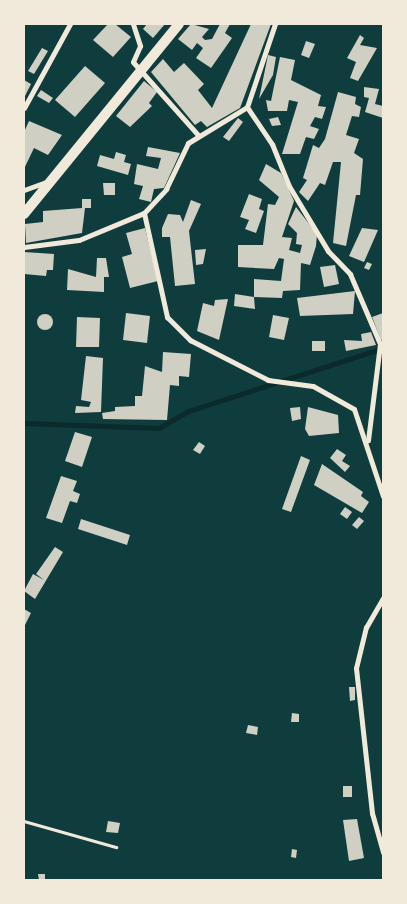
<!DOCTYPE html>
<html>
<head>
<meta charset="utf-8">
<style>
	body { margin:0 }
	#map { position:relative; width:407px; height:904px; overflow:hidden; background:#0f3d3e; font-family:"Exo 2",sans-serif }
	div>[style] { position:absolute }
	.stream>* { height:4.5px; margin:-2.25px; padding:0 2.25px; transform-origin:2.25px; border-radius:2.25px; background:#0a2a2b }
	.building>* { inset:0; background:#cfcfc3 }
	.round { border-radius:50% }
	.path>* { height:2.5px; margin:-1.25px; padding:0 1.25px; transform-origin:1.25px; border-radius:1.25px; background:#f1e9da }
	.minor>* { height:5px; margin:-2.5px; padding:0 2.5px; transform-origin:2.5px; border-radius:2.5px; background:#f1e9da }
	.secondary>* { height:10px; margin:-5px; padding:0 5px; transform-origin:5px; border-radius:5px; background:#f1e9da }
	span { translate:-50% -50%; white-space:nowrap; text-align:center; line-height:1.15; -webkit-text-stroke:5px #f1e9da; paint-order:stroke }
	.frame { position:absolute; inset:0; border:25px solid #f1e9da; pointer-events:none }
</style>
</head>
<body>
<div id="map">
	<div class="stream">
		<div style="left:24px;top:423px;width:135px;rotate:2.1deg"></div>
		<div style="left:159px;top:428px;width:34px;rotate:-30deg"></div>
		<div style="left:189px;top:411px;width:204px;rotate:-18deg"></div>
	</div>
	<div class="building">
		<div style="clip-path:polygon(108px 24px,115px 24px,131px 37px,113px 57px,93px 40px)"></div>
		<div style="clip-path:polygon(147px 24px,165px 24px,153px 38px,143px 29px)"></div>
		<div style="clip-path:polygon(191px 24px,209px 29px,202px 37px,205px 40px,212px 39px,220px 24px,230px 24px,225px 33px,232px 38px,211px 68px,196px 58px,203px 48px,197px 43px,192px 50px,178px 39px)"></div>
		<div style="clip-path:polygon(251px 24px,271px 24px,240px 108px,207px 127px,201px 121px,195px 125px,151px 72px,163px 59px,174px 72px,184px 63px,204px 84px,198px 90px,212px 108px)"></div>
		<div style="clip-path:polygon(360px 35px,364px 38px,360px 45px,377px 48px,358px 81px,350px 78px,356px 62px,347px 58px)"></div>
		<div style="clip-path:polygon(306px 41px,315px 44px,309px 58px,301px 55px)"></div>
		<div style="clip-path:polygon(42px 48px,48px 51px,34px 74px,28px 71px)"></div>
		<div style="clip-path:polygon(268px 55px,276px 57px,273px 75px,259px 99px)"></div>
		<div style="clip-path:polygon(280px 57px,295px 60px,291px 80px,321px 95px,318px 106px,326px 107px,322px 119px,315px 117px,310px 126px,319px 129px,314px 139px,306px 137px,300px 154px,282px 154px,298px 102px,289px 100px,287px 111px,268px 111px,266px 100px,271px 101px)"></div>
		<div style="clip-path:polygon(85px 66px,105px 83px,75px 117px,55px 100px)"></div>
		<div style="clip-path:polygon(24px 80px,31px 84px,24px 98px)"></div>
		<div style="clip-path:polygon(144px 81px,157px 92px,149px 103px,152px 106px,130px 127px,116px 116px)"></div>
		<div style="clip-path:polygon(364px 87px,379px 89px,375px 104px,383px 106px,383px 118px,365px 112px,369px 98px,364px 97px)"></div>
		<div style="clip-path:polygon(41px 90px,53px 98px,49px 103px,37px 96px)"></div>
		<div style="clip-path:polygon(338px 92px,356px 97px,355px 104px,361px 107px,359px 117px,352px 116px,346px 135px,359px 139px,354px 153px,363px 159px,360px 195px,356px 195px,346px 246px,333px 243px,341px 162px,333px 162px,325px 185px,320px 183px,308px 201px,299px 192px,307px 180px,303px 178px,313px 145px,319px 148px,325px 139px)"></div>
		<div style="clip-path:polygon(278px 117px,281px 125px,272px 126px,269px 119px)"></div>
		<div style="clip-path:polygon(238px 118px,243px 122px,229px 141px,223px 137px)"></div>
		<div style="clip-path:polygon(29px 121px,62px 135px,48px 155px,34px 148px,24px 169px,24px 132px)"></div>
		<div style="clip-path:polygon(148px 147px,180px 153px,164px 188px,154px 189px,151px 202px,139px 199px,143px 186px,134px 184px,137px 164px,158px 169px,161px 158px,146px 156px)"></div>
		<div style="clip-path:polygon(116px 152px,126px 155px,124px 162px,131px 164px,128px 175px,97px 166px,100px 155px,114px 159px)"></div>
		<div style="clip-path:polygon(266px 164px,281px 173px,294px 201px,282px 237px,292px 238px,289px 250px,300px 253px,302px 245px,296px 244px,297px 233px,288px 224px,296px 207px,317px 234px,316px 246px,310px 265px,301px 263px,300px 290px,283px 291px,282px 298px,254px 297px,255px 309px,234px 306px,235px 294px,254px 297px,254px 279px,281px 281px,284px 259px,279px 258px,274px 269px,238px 267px,238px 245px,263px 245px,268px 204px,275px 205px,279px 197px,259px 180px)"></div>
		<div style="clip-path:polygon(103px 183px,115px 183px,115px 195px,104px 195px)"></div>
		<div style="clip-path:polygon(249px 194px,262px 199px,259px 209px,264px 211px,256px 233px,245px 229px,249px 220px,240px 217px)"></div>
		<div style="clip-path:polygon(82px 199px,91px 199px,91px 208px,85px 208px,82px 233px,26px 243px,25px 224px,43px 222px,43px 211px,82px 208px)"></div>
		<div style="clip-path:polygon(191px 200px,201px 204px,189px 231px,195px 284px,175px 286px,170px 237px,162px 237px,162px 228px,168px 214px,180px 215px,183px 222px)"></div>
		<div style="clip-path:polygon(145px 228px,158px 281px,130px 288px,122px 257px,132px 254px,126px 233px)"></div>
		<div style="clip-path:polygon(362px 228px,378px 230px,364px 262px,349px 256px)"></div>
		<div style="clip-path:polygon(206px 249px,203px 264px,196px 265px,195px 250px)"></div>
		<div style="clip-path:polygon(24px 252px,54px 254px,53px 270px,47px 270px,46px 276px,24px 274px)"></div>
		<div style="clip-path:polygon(97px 258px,106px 258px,109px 277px,104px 277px,104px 292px,67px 290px,68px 269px,96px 277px)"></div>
		<div style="clip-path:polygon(367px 262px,372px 264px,369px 270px,364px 268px)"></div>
		<div style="clip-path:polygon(335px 265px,339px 284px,324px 287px,320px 267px)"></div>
		<div style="clip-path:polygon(355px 291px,353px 314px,300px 316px,297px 298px)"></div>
		<div style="clip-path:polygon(228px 299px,219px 340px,197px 331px,203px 303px,214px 306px,215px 300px)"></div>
		<div style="clip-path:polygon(126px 313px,150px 316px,147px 343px,123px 340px)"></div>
		<div style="clip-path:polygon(383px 313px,383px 339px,381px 340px,372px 317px)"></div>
		<div class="round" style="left:37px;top:314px;width:16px;height:16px"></div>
		<div style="clip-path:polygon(273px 315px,289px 318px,284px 340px,269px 337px)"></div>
		<div style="clip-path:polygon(77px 317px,100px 318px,99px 347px,76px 347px)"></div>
		<div style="clip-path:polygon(371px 332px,376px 345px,346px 351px,344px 340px,362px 341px,361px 334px)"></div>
		<div style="clip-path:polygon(312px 341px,325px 341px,325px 351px,312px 351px)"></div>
		<div style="clip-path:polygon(163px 352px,191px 354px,189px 377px,179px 376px,179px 386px,170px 385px,167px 420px,103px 419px,102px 413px,115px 411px,115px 407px,135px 406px,135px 396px,142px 396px,145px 366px,162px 372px)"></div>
		<div style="clip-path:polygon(86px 356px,103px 358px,101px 412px,75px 413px,76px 406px,89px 407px,91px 402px,81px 400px)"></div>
		<div style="clip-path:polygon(300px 407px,301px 419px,292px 421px,290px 408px)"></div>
		<div style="clip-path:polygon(308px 407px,338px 415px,339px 433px,309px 436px,305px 429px)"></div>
		<div style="clip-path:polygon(75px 432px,92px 437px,82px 467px,65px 461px)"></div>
		<div style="clip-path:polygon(199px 442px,205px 446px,200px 454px,193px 450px)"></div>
		<div style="clip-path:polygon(337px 449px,346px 455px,342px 461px,350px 466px,345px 472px,330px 458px)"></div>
		<div style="clip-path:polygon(301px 456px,310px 460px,291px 512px,282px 509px)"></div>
		<div style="clip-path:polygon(322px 464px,363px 492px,361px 496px,369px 502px,362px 513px,314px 485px)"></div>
		<div style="clip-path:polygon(61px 476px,77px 481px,73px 491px,80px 494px,77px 503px,70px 501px,62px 523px,46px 518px)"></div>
		<div style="clip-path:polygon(345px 507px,352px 512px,347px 519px,340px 514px)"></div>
		<div style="clip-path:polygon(359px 517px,364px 521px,357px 529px,352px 525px)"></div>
		<div style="clip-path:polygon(81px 519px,130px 535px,127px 545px,78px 529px)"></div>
		<div style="clip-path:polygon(55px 547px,63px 552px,35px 599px,24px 591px,33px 574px,44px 580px,36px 574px)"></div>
		<div style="clip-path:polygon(24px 609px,31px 613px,24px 627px)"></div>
		<div style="clip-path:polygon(349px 687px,355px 687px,355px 700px,350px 701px)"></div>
		<div style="clip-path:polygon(292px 713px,299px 714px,299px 722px,291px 722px)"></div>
		<div style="clip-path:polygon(248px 725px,258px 727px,257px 735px,246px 733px)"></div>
		<div style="clip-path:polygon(343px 786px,352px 786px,352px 797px,343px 797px)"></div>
		<div style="clip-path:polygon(357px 819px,364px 858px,349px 861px,343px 820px)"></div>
		<div style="clip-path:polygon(108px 821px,120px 823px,118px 833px,106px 832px)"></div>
		<div style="clip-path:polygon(292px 849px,297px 850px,296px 858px,291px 857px)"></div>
		<div style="clip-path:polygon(38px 874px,45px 874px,45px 880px,39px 880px)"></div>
	</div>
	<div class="path">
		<div style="left:24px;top:821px;width:96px;rotate:15.8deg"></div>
	</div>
	<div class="minor">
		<div style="left:133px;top:24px;width:23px;rotate:72deg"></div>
		<div style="left:140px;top:46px;width:17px;rotate:114deg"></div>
		<div style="left:133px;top:62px;width:99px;rotate:48.3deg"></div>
		<div style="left:247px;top:107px;width:88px;rotate:-71.4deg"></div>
		<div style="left:24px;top:108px;width:96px;rotate:-61.3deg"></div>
		<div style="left:24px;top:190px;width:27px;rotate:-20deg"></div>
		<div style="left:144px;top:213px;width:107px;rotate:77.5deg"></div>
		<div style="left:167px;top:317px;width:33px;rotate:45deg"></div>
		<div style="left:190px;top:340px;width:88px;rotate:27.1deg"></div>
		<div style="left:268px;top:380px;width:45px;rotate:7.6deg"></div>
		<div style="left:313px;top:386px;width:47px;rotate:29.3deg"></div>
		<div style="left:354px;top:409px;width:92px;rotate:71.6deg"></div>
		<div style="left:24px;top:247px;width:55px;rotate:-7.3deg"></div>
		<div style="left:79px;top:240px;width:70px;rotate:-22.6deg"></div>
		<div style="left:144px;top:213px;width:33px;rotate:-47deg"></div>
		<div style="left:166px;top:189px;width:51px;rotate:-64.4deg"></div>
		<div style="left:188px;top:143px;width:69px;rotate:-31.4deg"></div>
		<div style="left:247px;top:107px;width:45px;rotate:56deg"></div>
		<div style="left:272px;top:144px;width:45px;rotate:68deg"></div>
		<div style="left:289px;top:186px;width:76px;rotate:59deg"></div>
		<div style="left:328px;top:251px;width:32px;rotate:46deg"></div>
		<div style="left:350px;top:274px;width:76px;rotate:66.8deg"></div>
		<div style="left:380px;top:344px;width:97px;rotate:97.1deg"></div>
		<div style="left:383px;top:598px;width:34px;rotate:120deg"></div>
		<div style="left:366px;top:627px;width:42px;rotate:103.7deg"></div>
		<div style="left:356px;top:668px;width:146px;rotate:83.7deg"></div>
		<div style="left:372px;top:813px;width:41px;rotate:74.2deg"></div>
	</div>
	<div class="secondary">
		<div style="left:24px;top:214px;width:245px;rotate:-50.8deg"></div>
	</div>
	<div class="frame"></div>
</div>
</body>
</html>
